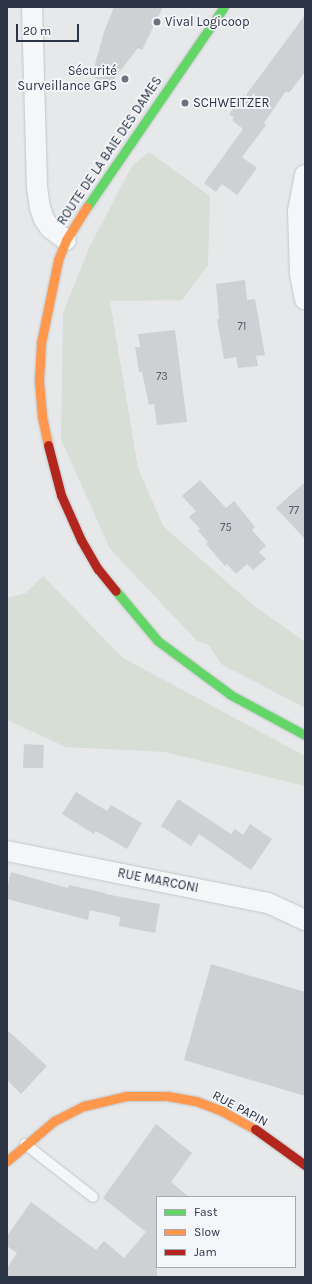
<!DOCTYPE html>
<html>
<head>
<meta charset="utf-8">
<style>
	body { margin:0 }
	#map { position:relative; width:312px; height:1284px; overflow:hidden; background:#e6e8ea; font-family:Karla,sans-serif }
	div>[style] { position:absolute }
	.green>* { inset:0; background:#d6ded6 }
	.building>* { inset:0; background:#ced0d3 }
	.roads { filter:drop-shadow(0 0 1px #c4c6c8) drop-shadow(0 0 1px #c4c6c8) }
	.lane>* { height:10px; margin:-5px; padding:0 5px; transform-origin:5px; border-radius:5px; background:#f5f6f7 }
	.street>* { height:20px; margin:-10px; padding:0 10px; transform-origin:10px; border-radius:10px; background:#f5f6f7 }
	.fast>* { height:9px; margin:-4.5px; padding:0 4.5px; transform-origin:4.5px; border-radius:4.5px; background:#63d668 }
	.slow>* { height:9px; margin:-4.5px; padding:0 4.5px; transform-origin:4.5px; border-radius:4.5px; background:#ff974d }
	.jam>* { height:9px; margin:-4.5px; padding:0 4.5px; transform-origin:4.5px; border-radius:4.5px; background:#b3261e }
	.dots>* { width:11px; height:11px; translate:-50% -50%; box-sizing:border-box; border:2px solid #f4f6f9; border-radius:50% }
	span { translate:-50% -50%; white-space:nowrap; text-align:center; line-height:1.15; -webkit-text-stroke:3.5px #f4f6f9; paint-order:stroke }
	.number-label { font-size:11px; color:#545c69 }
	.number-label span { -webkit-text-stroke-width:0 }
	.poi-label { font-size:13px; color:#2b3445 }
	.left { translate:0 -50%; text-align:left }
	.right { translate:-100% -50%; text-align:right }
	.street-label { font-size:13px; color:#2b3445 }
	.frame { position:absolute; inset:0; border:8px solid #2b3445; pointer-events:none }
	.legend { position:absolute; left:156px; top:1196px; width:140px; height:72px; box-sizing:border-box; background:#f4f6f9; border:1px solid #a4a8b1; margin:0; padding:5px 7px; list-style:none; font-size:12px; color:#2b3445 }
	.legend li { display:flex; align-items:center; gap:8px; height:20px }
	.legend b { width:20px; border:1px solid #a4a8b1 }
	.scale { position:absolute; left:16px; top:24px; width:63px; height:18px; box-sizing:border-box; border:2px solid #2b3445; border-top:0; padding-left:5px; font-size:12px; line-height:14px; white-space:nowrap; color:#2b3445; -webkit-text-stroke:3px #f4f6f9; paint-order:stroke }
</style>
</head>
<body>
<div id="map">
	<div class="green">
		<div style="clip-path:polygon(149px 152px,210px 196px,208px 265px,182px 300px,110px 301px,138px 468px,163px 526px,253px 605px,305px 642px,305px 708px,221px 664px,209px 645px,197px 641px,110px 549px,61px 439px,63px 313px,90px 246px,132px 166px)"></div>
		<div style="clip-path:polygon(43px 576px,123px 658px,305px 756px,305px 786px,165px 752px,66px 747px,7px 720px,7px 598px,26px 593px)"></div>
	</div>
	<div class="building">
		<div style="clip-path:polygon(114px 7px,163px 7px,142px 50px,138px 48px,107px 88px,92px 75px,104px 32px)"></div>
		<div style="clip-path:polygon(305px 15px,305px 72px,289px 93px,286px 91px,264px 123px,266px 125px,242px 157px,257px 168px,237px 195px,222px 184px,216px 192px,204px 183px,243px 129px,232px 120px,234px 118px,229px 114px,244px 94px,246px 95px)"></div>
		<div style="clip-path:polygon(245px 280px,247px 300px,255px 299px,265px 355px,256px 356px,258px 366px,238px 368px,236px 357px,224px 359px,217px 319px,219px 319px,216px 284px)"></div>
		<div style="clip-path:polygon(175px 330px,187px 422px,157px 425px,154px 404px,149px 405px,142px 372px,139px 372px,135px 347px,140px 347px,138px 334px)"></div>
		<div style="clip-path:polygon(200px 480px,226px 508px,234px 501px,255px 527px,252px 530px,266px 546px,259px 552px,266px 559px,253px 570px,247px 564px,236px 574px,227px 564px,225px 566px,206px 544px,208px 542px,198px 531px,200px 529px,189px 517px,196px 511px,182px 496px)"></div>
		<div style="clip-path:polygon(305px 482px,305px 539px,276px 508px)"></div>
		<div style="clip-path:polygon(24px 744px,44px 745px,43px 768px,23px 768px)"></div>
		<div style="clip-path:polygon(76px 792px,107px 811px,111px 805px,142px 823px,127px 849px,96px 831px,94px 834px,62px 814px)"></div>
		<div style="clip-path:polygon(178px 799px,231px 834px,235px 829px,243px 835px,250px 824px,272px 839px,251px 870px,199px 834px,191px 846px,161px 826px)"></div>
		<div style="clip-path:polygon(11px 872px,68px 888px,69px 885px,105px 893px,105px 894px,160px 904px,155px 933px,119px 926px,120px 917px,90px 910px,88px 920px,7px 899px,7px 888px)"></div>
		<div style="clip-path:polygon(211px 964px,305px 992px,305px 1096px,184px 1060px)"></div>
		<div style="clip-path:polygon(7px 1030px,47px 1066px,21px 1094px,7px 1080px)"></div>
		<div style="clip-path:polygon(156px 1124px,192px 1153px,171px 1182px,189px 1197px,157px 1197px,157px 1277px,7px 1277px,7px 1268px,17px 1253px,7px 1246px,7px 1236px,31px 1202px,96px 1250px,104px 1241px,124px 1258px,146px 1232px,103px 1198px)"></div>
	</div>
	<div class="roads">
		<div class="lane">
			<div style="left:25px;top:1144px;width:86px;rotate:37.9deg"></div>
		</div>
		<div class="street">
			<div style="left:32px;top:7px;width:180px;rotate:88.4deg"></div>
			<div style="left:37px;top:187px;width:21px;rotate:82deg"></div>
			<div style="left:40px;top:208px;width:12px;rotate:70deg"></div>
			<div style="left:44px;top:219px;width:11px;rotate:56deg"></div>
			<div style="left:50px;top:228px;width:20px;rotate:37deg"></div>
			<div style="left:305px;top:175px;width:37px;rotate:101deg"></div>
			<div style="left:298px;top:211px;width:63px;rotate:88.2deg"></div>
			<div style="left:300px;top:274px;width:26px;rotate:79deg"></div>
			<div style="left:7px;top:851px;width:266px;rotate:11.3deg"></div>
			<div style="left:268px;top:903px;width:41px;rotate:24.7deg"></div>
		</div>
		<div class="fast">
			<div style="left:87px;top:207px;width:242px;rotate:-55.6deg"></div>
			<div style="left:116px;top:591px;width:65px;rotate:50deg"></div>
			<div style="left:158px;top:641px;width:91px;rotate:36.5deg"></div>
			<div style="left:231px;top:695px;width:84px;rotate:28.4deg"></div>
		</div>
		<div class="slow">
			<div style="left:48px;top:445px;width:30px;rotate:-102deg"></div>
			<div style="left:42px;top:416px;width:35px;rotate:-95deg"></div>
			<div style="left:39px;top:381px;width:38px;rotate:-87deg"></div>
			<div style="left:41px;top:343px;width:85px;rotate:-78.4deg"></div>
			<div style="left:58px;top:260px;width:22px;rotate:-68deg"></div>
			<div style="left:66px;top:240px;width:39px;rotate:-58deg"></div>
			<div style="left:7px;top:1161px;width:62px;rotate:-40.4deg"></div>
			<div style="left:54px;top:1121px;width:34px;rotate:-27deg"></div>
			<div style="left:84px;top:1106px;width:43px;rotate:-13.4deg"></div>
			<div style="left:126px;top:1096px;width:41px"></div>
			<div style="left:167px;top:1096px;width:29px;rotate:10deg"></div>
			<div style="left:196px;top:1101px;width:28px;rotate:21deg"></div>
			<div style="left:222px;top:1111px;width:38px;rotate:29deg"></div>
		</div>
		<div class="jam">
			<div style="left:48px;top:445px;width:52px;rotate:75.4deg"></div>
			<div style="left:61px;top:495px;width:49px;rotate:66deg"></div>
			<div style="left:81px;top:540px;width:34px;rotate:60deg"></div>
			<div style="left:98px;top:569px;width:28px;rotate:51deg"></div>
			<div style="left:255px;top:1129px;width:62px;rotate:35.8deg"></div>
		</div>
	</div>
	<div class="dots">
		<div style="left:157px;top:22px;background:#6c737f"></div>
		<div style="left:125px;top:79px;background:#6c737f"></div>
		<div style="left:185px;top:103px;background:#6c737f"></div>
	</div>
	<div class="number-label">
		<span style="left:242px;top:327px">71</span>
		<span style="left:162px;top:377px">73</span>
		<span style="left:294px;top:511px">77</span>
		<span style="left:226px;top:528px">75</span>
	</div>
	<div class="poi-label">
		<span class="left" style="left:165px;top:22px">Vival Logicoop</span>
		<span class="right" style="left:117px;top:79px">Sécurité<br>Surveillance GPS</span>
		<span class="left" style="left:193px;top:103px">SCHWEITZER</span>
	</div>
	<div class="street-label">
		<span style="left:110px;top:151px;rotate:-56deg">ROUTE DE LA BAIE DES DAMES</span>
		<span style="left:158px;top:881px;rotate:11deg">RUE MARCONI</span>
		<span style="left:240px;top:1109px;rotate:28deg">RUE PAPIN</span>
	</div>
	<div class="frame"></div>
	<ul class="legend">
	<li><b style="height:5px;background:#63d668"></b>Fast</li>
	<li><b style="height:5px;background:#ff974d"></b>Slow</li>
	<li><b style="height:5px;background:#b3261e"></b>Jam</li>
	</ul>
	<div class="scale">20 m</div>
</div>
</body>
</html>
